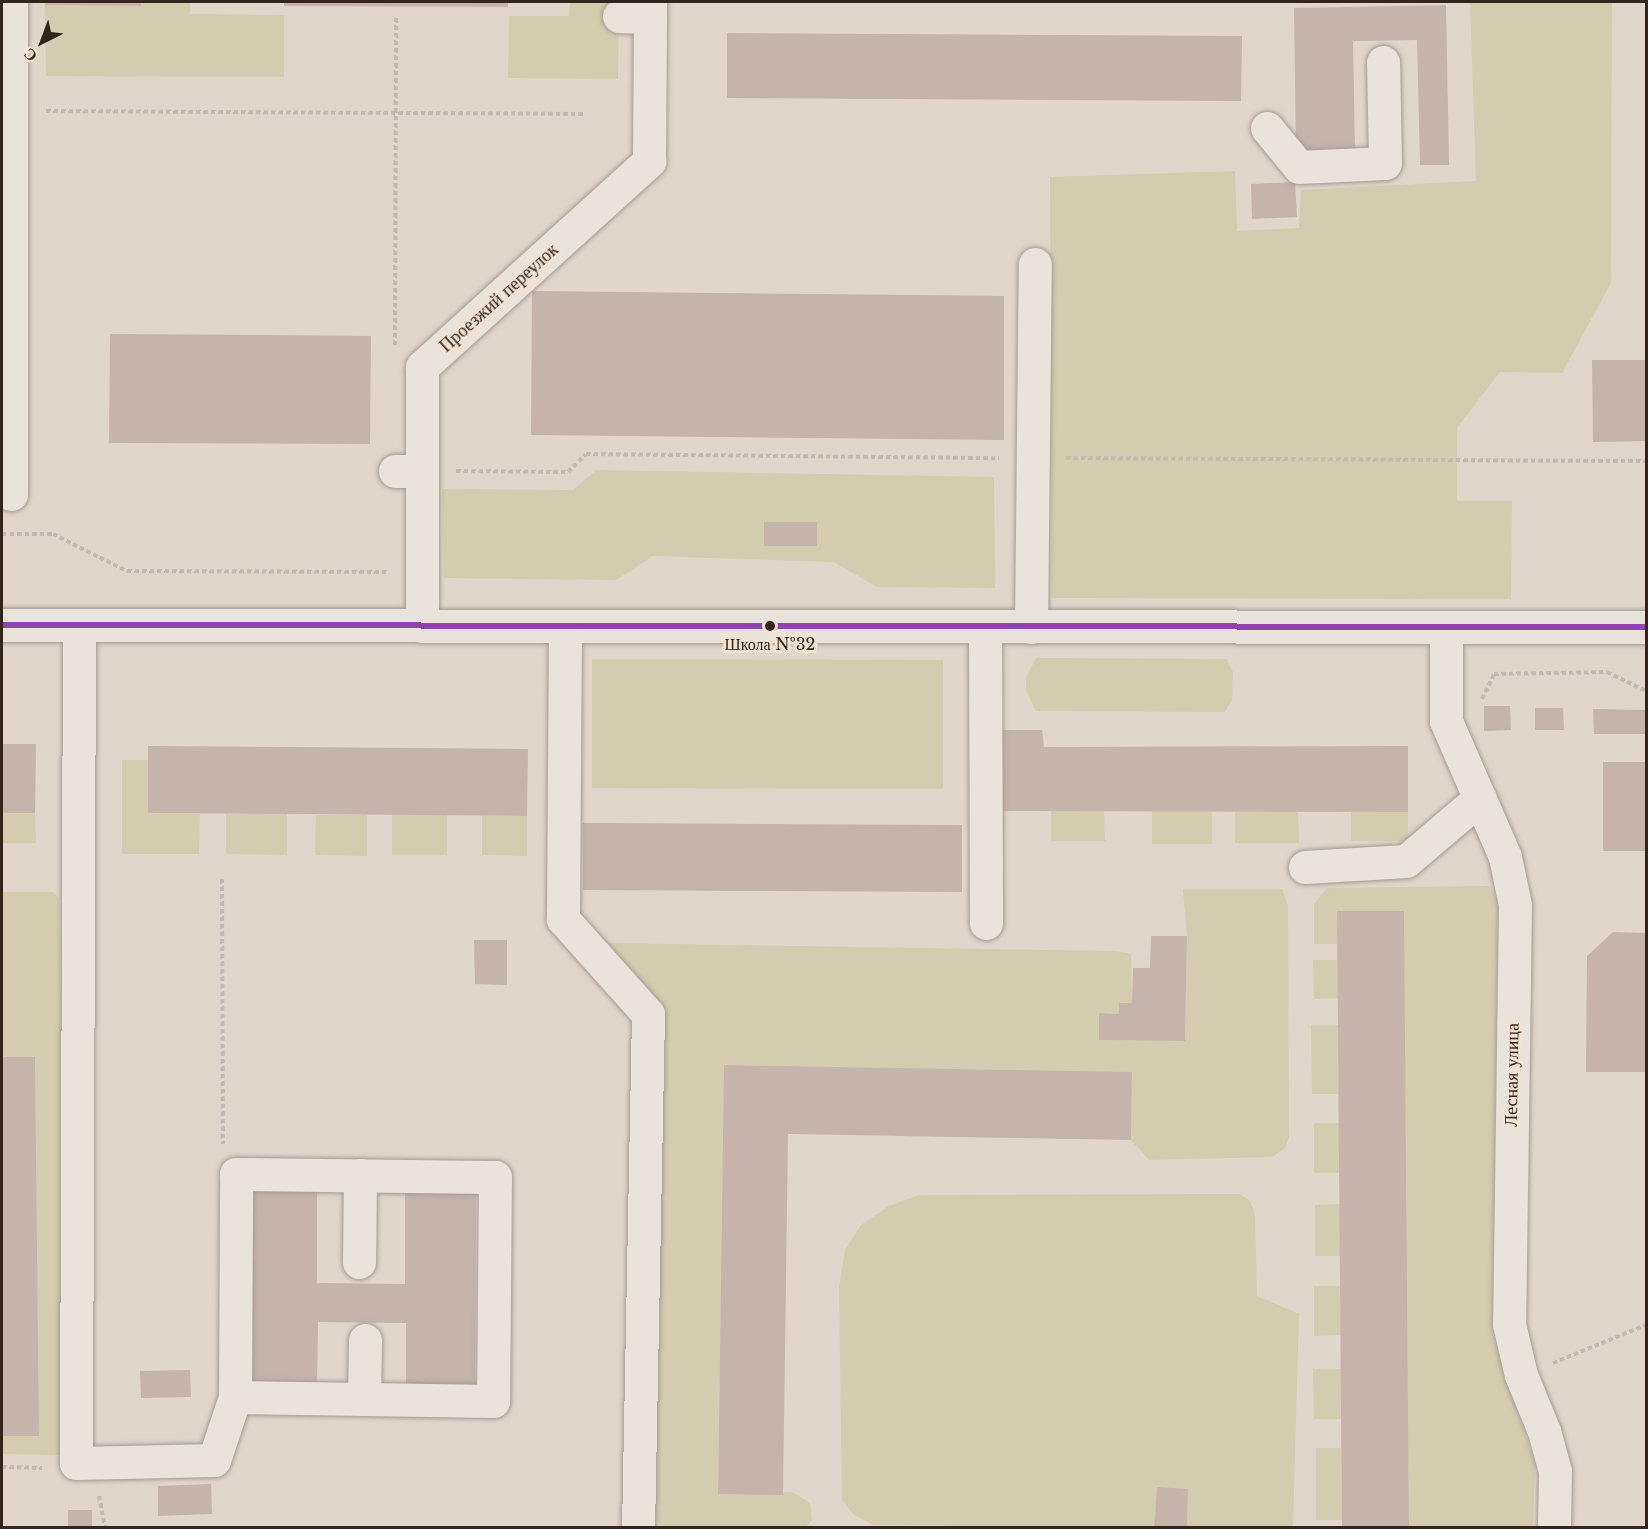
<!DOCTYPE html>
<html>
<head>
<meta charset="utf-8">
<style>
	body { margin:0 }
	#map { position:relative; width:1648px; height:1529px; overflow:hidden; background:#e1d6cb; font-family:"Libre Baskerville",serif }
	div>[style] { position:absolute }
	.green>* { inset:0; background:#d3ccae }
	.building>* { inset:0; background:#c4b4ac }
	.path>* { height:4px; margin-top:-2px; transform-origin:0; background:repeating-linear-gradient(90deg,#c2bab3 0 4.5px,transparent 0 7.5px) }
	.roads { filter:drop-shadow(0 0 2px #a69c94) drop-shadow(0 0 2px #a69c94) }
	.minor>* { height:33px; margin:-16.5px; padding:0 16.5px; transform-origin:16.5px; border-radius:16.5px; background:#eae3dc }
	.bus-1>* { height:6px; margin:-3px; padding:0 3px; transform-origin:3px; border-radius:3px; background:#8e44ad }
	.dots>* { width:16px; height:16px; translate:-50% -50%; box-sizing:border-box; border:3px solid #f2e2d1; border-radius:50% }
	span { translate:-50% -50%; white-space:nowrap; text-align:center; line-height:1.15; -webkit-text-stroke:6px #f2e2d1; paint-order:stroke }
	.bus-label { font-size:16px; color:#33241e }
	.street-label { font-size:18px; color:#33241e }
	.frame { position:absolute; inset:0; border:3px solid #33241e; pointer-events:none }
	.north { position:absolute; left:12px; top:12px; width:60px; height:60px; -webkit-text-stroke:4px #f2e2d1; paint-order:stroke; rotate:222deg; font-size:16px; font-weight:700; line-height:24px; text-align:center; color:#33241e }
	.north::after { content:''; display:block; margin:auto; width:21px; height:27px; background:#33241e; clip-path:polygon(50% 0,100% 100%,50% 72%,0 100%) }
</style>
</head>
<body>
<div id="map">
	<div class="green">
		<div style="clip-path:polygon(141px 2px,190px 2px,190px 14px,284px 15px,284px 77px,46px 76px,45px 5px,140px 6px)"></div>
		<div style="clip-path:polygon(570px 2px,619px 2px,618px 79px,508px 78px,509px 16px,569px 16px)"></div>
		<div style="clip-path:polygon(1470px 2px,1612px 2px,1611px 283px,1562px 373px,1500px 372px,1457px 428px,1457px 501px,1512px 501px,1511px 599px,1052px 598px,1050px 177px,1235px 171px,1237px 231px,1299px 228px,1301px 190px,1476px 181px)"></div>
		<div style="clip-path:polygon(596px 470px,994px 477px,995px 588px,877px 587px,834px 562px,653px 556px,616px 580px,444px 578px,442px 489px,573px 490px)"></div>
		<div style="clip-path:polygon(1036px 658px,1226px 659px,1233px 672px,1232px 700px,1225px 712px,1036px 711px,1026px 690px,1026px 678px)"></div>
		<div style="clip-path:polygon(592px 659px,943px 660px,943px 789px,592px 788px)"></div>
		<div style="clip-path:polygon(122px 760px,148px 760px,148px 813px,200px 814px,199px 854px,122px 854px)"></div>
		<div style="clip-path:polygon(1051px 811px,1104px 811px,1105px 841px,1051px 841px)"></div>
		<div style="clip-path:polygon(1152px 811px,1212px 812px,1212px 844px,1152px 844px)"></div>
		<div style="clip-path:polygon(1235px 812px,1298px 812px,1299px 843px,1235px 843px)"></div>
		<div style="clip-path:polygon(1351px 812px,1408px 812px,1408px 841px,1351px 841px)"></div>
		<div style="clip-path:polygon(2px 813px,35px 813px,36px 843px,2px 843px)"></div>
		<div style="clip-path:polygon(226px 814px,287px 814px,287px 855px,226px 854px)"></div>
		<div style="clip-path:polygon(316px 815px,367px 815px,367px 856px,315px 855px)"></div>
		<div style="clip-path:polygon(392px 815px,447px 815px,447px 855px,392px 855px)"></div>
		<div style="clip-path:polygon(482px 816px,527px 816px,527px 856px,482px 855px)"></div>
		<div style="clip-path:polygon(1488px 886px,1498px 900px,1492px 1333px,1535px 1463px,1533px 1527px,1409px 1527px,1404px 911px,1338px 911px,1337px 944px,1314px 944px,1314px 904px,1327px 888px)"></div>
		<div style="clip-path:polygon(1183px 889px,1282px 889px,1288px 906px,1289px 1137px,1285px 1148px,1272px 1157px,1149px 1160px,1131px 1140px,1132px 1072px,724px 1065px,718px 1494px,792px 1492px,810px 1503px,812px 1520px,806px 1527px,662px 1527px,651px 1512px,658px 1010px,608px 943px,1117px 951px,1131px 954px,1132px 1003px,1119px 1014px,1100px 1013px,1099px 1040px,1185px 1041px,1187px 936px)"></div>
		<div style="clip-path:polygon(2px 892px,54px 892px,59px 899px,68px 1444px,59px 1455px,2px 1454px,2px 1436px,39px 1436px,35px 1057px,2px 1057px)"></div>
		<div style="clip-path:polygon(1313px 960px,1337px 960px,1338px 998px,1314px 999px)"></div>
		<div style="clip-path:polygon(1311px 1025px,1338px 1025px,1339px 1094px,1312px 1094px)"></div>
		<div style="clip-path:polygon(1314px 1123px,1339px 1123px,1339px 1173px,1314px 1173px)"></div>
		<div style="clip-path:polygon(1240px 1194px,1250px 1201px,1255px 1214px,1257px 1296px,1299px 1314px,1293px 1527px,1187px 1527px,1188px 1489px,1157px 1488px,1154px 1528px,873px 1525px,853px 1514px,842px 1500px,839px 1288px,845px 1250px,861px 1225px,889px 1206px,919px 1195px)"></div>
		<div style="clip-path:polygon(1340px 1204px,1340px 1256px,1315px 1256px,1315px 1205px)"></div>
		<div style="clip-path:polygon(1314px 1286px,1340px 1286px,1341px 1335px,1314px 1336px)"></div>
		<div style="clip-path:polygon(1313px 1369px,1341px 1369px,1341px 1419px,1314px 1419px)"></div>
		<div style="clip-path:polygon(1316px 1448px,1341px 1448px,1342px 1520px,1316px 1520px)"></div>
	</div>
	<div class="building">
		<div style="clip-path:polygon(46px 2px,141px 2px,141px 6px,45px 5px)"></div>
		<div style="clip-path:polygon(284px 2px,508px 2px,508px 7px,284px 6px)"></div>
		<div style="clip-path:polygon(1446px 5px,1449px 165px,1420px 165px,1417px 40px,1353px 41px,1355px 149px,1296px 150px,1294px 8px)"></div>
		<div style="clip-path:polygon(727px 33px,1242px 36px,1241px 101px,727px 98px)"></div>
		<div style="clip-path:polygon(1295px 182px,1297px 217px,1252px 219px,1251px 184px)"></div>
		<div style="clip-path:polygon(532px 291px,1004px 296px,1004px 440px,531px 435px)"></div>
		<div style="clip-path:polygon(110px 334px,371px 336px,370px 444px,109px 443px)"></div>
		<div style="clip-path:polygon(1592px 360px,1646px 360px,1646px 441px,1593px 442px)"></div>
		<div style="clip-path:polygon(764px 522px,817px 522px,817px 546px,764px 546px)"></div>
		<div style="clip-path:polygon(1484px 706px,1510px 706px,1511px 730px,1484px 731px)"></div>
		<div style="clip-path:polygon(1535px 708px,1563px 708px,1564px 730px,1535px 730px)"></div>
		<div style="clip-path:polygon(1593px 709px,1646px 710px,1646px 734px,1594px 734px)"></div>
		<div style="clip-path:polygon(997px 730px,1042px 730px,1044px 747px,1408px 746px,1408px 812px,998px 811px)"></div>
		<div style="clip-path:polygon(2px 744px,36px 744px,35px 813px,2px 813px)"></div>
		<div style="clip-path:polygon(148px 746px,528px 749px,527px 816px,148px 813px)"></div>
		<div style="clip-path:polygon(1603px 762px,1646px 762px,1646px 851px,1603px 851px)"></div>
		<div style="clip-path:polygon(583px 823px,962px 825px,962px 892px,583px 890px)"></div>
		<div style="clip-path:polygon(1337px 911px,1404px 911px,1409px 1528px,1342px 1528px)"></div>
		<div style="clip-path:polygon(1613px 932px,1646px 933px,1646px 1072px,1586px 1072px,1587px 956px)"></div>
		<div style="clip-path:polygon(1151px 936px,1187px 936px,1185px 1041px,1099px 1040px,1099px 1013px,1119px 1014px,1119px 1003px,1132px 1003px,1133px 968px,1150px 968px)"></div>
		<div style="clip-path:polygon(474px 940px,507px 940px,507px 985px,475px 984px)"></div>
		<div style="clip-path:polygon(2px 1057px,35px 1057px,39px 1436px,2px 1436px)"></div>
		<div style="clip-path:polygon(724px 1065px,1132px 1072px,1131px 1140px,788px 1134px,783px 1495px,718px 1494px)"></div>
		<div style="clip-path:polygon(405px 1187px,476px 1187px,475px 1385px,406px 1384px,406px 1323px,318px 1322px,317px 1384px,248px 1384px,249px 1188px,317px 1188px,317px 1283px,405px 1284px)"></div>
		<div style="clip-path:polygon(190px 1370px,191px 1397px,141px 1398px,140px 1371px)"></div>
		<div style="clip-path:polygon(211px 1484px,212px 1514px,158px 1516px,158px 1486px)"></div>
		<div style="clip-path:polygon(1157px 1487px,1188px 1489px,1187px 1528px,1154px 1528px)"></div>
		<div style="clip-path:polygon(68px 1510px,92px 1510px,92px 1528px,68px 1528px)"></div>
	</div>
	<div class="path">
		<div style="left:46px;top:111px;width:539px;rotate:0.32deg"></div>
		<div style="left:395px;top:345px;width:329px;rotate:-89.8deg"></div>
		<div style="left:1066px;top:458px;width:580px;rotate:0.3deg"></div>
		<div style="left:456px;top:471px;width:112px;rotate:0.5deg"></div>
		<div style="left:568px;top:472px;width:25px;rotate:-45deg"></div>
		<div style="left:586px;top:454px;width:413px;rotate:0.6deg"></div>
		<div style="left:2px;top:534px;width:51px"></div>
		<div style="left:53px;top:534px;width:83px;rotate:26.6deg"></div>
		<div style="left:127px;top:571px;width:260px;rotate:0.2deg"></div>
		<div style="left:1482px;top:699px;width:28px;rotate:-64deg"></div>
		<div style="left:1494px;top:674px;width:113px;rotate:-1deg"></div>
		<div style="left:1607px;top:672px;width:43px;rotate:26deg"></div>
		<div style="left:222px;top:879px;width:265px;rotate:89.8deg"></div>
		<div style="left:1553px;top:1363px;width:100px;rotate:-22.2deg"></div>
		<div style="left:2px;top:1467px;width:40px;rotate:1.4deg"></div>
		<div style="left:99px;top:1496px;width:33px;rotate:79deg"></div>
	</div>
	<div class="roads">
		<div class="minor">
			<div style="left:619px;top:16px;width:31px;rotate:2deg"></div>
			<div style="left:1267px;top:128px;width:50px;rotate:50.6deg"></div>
			<div style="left:1299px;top:167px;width:86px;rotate:-2.7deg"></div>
			<div style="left:1385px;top:163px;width:101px;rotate:-91.1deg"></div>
			<div style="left:395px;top:471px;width:27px"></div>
			<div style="left:11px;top:494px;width:492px;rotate:-90deg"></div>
			<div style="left:2px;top:625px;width:1644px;rotate:0.07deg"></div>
			<div style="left:79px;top:625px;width:838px;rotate:90.21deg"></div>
			<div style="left:76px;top:1463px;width:138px;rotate:-1.2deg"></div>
			<div style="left:214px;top:1460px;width:66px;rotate:-71.6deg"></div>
			<div style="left:235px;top:1397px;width:223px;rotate:-89.7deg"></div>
			<div style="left:236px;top:1174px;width:259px;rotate:0.7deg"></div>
			<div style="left:495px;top:1177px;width:224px;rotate:90.5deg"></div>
			<div style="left:493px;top:1401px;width:258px;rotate:-179.1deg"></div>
			<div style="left:422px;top:626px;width:259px;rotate:-90deg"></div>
			<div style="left:422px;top:367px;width:307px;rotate:-42.2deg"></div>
			<div style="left:649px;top:161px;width:159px;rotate:-89.6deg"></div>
			<div style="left:565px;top:626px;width:293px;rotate:90.4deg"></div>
			<div style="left:563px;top:919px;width:127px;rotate:48.2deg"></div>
			<div style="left:648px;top:1014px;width:514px;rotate:91.11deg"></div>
			<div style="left:985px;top:627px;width:296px;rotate:89.8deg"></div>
			<div style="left:1031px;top:627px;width:363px;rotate:-89.4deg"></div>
			<div style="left:1446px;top:628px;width:93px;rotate:90deg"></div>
			<div style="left:1446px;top:721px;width:148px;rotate:66.5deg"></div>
			<div style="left:1505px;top:857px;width:49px;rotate:78.2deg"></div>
			<div style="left:1515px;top:905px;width:419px;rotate:90.8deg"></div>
			<div style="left:1509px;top:1324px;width:52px;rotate:76.8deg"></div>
			<div style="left:1521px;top:1375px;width:61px;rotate:67.7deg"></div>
			<div style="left:1544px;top:1431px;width:41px;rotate:74.6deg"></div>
			<div style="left:1555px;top:1471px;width:57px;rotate:91deg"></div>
			<div style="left:1305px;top:867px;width:101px;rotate:-3.4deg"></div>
			<div style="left:1406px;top:861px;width:97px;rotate:-40.4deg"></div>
			<div style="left:359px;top:1262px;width:87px;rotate:-89.3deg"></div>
			<div style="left:364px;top:1399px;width:59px;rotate:-89deg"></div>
		</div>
	</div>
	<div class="bus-1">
		<div style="left:2px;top:625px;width:1644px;rotate:0.07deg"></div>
	</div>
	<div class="dots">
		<div style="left:770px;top:626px;background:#33241e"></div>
	</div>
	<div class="bus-label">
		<span style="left:770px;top:644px">Школа №32</span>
	</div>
	<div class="street-label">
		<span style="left:499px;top:298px;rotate:-42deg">Проезжий переулок</span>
		<span style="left:1512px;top:1075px;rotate:-89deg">Лесная улица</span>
	</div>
	<div class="frame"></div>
	<div class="north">С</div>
</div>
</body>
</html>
